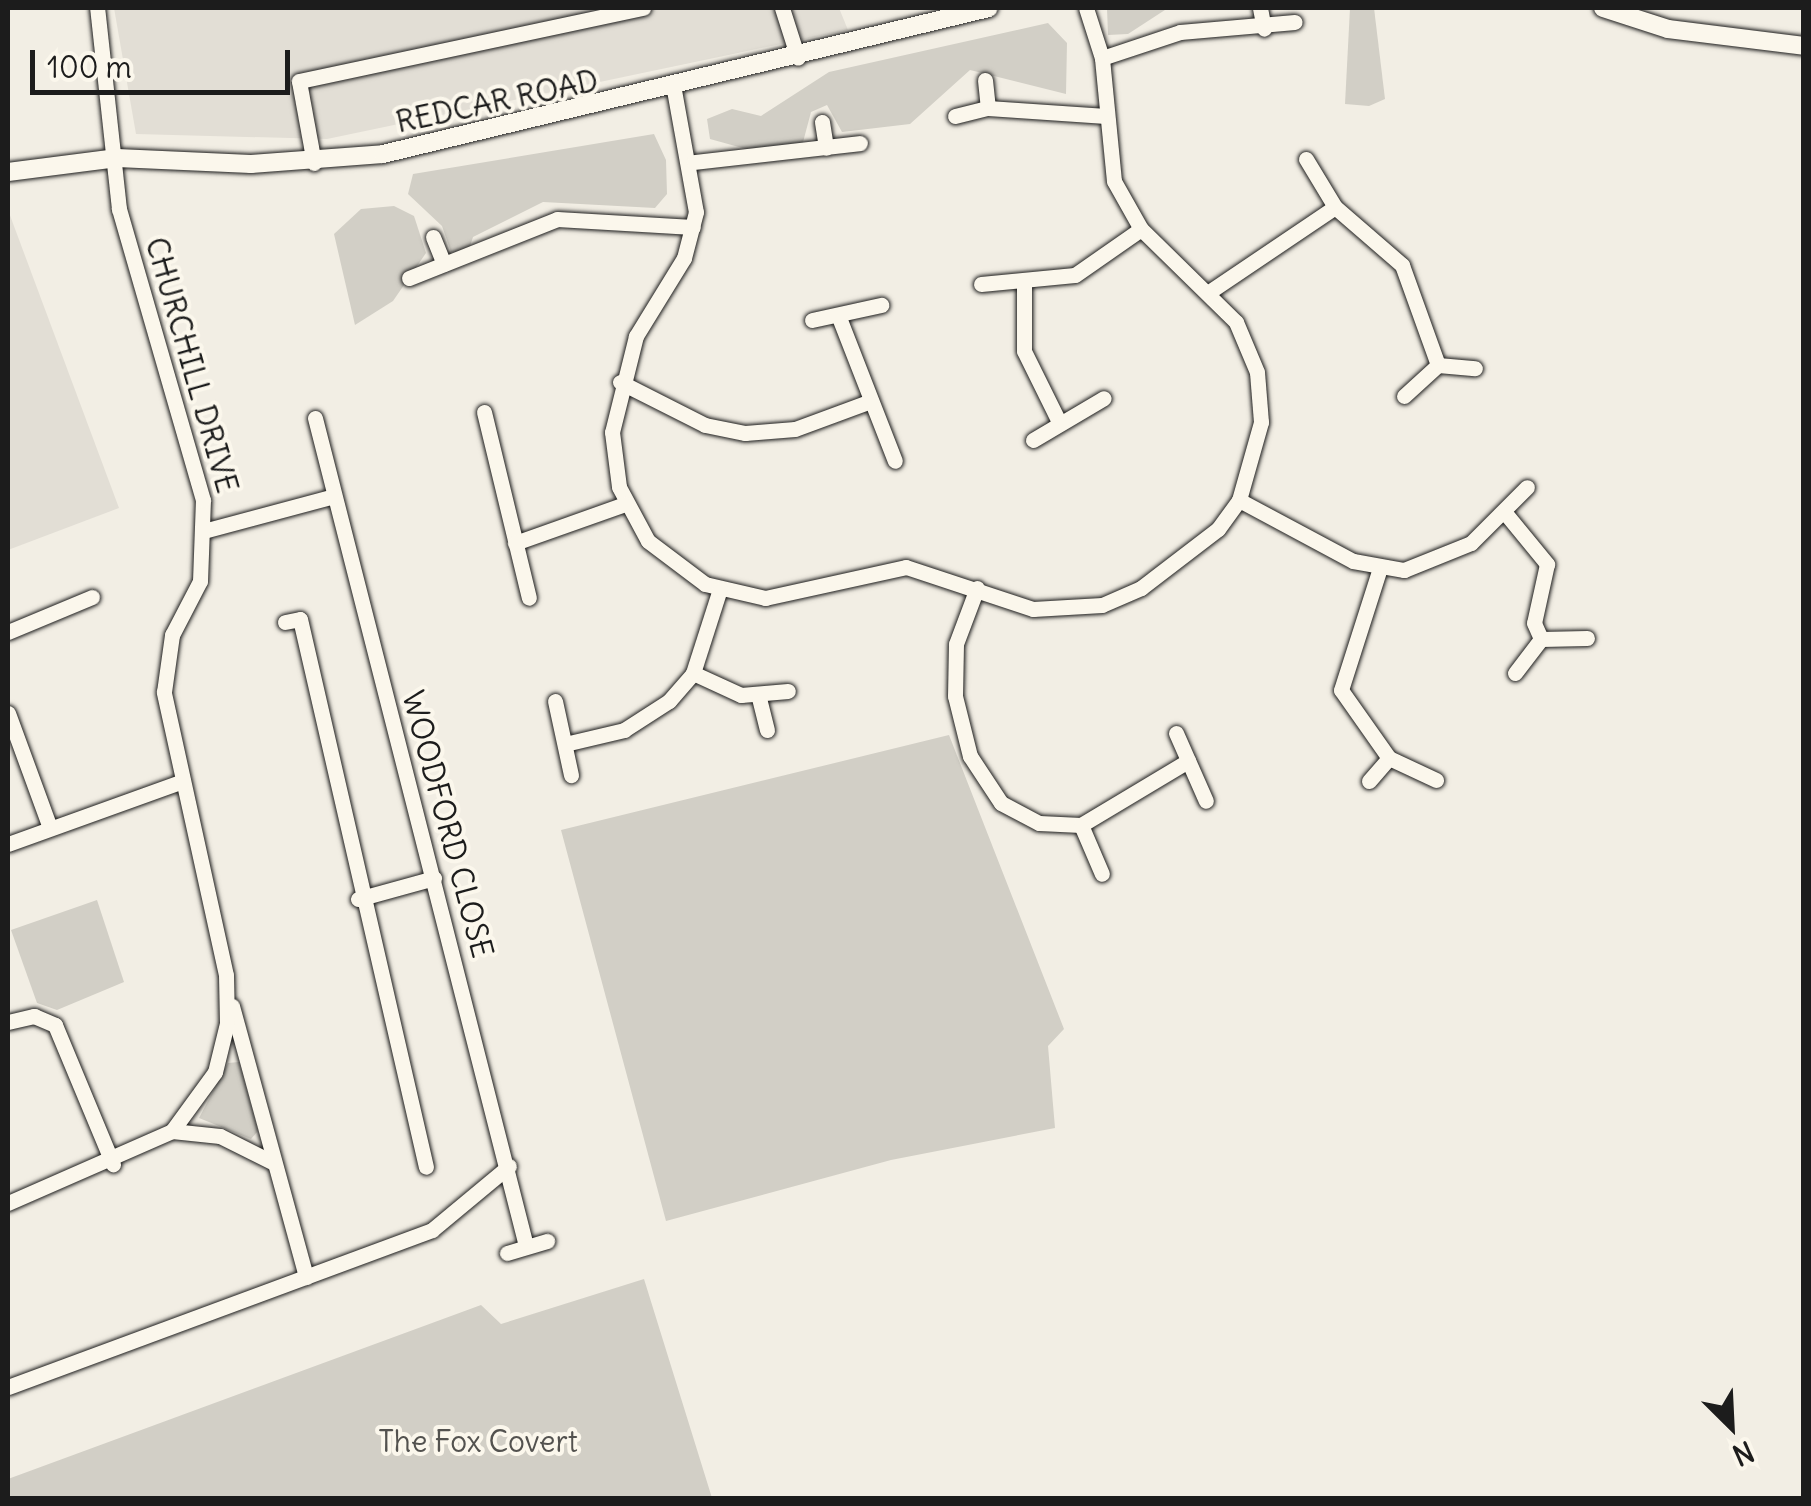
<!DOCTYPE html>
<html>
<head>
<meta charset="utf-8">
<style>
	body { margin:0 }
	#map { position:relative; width:1811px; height:1506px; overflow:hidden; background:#f2eee4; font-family:Delius,sans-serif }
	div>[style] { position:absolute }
	.built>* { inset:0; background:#e2ded5 }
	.green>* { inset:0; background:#d2cfc6 }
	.roads { filter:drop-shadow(0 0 2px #1c1c1c) drop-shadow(0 0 2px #1c1c1c) }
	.minor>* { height:15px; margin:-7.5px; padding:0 7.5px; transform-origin:7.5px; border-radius:7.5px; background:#fbf7ec }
	.tertiary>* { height:18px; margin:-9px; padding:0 9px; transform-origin:9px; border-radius:9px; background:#fbf7ec }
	span { translate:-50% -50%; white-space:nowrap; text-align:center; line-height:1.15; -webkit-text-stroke:8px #fbf7ec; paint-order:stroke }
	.street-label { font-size:30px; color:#1c1c1c }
	.park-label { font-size:30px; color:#53524f }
	.frame { position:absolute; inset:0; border:10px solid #1c1c1c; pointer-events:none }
	.north { position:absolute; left:1681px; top:1376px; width:100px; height:100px; -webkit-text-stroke:8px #fbf7ec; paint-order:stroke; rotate:156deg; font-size:28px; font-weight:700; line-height:40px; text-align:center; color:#1c1c1c }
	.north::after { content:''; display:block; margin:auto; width:35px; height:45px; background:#1c1c1c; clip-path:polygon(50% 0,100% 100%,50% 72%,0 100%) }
	.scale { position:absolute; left:30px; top:50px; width:260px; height:45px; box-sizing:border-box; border:5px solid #1c1c1c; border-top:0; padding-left:12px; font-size:30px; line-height:35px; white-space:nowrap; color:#1c1c1c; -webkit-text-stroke:8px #fbf7ec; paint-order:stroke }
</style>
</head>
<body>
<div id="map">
	<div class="built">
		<div style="clip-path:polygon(114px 8px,839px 8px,848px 30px,327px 139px,136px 134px)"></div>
		<div style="clip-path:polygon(8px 210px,119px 508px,8px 550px)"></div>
	</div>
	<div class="green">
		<div style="clip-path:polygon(1168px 8px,1128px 34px,1108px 35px,1107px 8px)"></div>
		<div style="clip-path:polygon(1350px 8px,1374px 8px,1385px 99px,1369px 106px,1345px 104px)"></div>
		<div style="clip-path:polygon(1048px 23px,1067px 43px,1066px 94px,970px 70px,910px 124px,842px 132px,827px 105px,811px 112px,802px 146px,757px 152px,710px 139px,707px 119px,732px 109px,761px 116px,829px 72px)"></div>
		<div style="clip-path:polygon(654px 134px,666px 160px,667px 194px,655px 208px,543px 202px,473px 237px,468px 252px,451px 252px,442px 226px,408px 194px,413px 174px)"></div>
		<div style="clip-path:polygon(394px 206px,414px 216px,426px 253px,393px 301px,355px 325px,334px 234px,361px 209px)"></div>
		<div style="clip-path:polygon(949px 735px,1064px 1029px,1048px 1046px,1055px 1128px,891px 1160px,666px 1221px,561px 830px)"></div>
		<div style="clip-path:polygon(97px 900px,124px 982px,57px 1010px,37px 1003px,11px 930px)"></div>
		<div style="clip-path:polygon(239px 1062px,258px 1131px,251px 1139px,199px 1118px,228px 1063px)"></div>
		<div style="clip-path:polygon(644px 1279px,712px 1498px,8px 1498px,8px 1479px,481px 1305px,501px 1324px)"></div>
	</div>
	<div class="roads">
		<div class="minor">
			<div style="left:782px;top:8px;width:52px;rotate:72.3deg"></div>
			<div style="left:1260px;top:8px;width:21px;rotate:79deg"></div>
			<div style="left:1102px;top:58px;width:82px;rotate:-18.4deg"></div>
			<div style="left:1180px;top:32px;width:115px;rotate:-5deg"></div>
			<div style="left:985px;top:80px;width:28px;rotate:84deg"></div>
			<div style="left:674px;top:90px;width:124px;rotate:79.8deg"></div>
			<div style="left:696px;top:212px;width:48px;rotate:104.6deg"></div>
			<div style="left:684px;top:258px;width:92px;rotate:121.6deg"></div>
			<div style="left:636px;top:336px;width:99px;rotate:104deg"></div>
			<div style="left:612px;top:432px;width:55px;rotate:82.7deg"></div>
			<div style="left:619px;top:487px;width:61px;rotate:61.8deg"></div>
			<div style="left:648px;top:541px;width:71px;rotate:37deg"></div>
			<div style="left:705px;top:584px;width:62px;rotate:13.1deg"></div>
			<div style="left:765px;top:598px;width:144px;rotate:-12.4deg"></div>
			<div style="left:906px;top:567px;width:134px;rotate:18.3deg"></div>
			<div style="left:1033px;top:609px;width:69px;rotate:-3.3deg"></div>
			<div style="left:1102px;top:605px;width:43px;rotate:-23.6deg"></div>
			<div style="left:1141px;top:588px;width:97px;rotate:-37.5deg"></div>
			<div style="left:1218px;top:529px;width:36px;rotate:-54deg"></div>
			<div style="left:1239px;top:500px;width:81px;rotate:-74.2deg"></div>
			<div style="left:1261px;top:422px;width:50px;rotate:-94.6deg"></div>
			<div style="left:1257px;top:372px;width:54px;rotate:-112.8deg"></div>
			<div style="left:1236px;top:322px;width:133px;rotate:-135.6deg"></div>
			<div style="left:1141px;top:229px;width:55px;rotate:-119.4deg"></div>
			<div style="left:1114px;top:181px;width:124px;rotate:-95.6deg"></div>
			<div style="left:1102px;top:58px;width:52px;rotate:-107.7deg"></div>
			<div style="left:955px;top:116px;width:34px;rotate:-14deg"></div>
			<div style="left:988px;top:108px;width:118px;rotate:3.9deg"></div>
			<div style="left:822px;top:122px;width:26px;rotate:81deg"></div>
			<div style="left:1306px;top:159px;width:56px;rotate:58.9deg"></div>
			<div style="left:1335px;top:207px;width:89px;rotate:40.9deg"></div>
			<div style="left:1402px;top:265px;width:106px;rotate:70.2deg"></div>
			<div style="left:694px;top:162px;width:167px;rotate:-6.5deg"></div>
			<div style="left:314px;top:163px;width:83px;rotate:-100.4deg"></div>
			<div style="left:299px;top:81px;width:352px;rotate:-12deg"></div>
			<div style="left:433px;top:237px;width:29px;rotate:68deg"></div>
			<div style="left:409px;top:278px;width:159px;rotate:-21.7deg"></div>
			<div style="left:557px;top:219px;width:136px;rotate:3.4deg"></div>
			<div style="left:1024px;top:281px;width:70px;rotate:90deg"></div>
			<div style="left:1024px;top:351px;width:81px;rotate:63.7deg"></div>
			<div style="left:981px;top:284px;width:94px;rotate:-5.5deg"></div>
			<div style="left:1075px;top:275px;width:80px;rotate:-34.9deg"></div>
			<div style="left:1212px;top:290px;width:148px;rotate:-34deg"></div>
			<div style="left:812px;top:320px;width:71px;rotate:-12.3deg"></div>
			<div style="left:840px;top:320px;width:151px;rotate:68.7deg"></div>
			<div style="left:620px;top:382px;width:95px;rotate:26.8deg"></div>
			<div style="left:705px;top:425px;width:41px;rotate:11.3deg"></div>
			<div style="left:745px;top:433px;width:50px;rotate:-4.6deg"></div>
			<div style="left:795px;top:429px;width:78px;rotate:-20.3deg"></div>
			<div style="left:1404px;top:396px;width:46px;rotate:-42.4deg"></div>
			<div style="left:1438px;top:365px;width:37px;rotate:5deg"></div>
			<div style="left:484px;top:412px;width:191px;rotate:76.4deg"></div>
			<div style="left:315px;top:418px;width:854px;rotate:75.7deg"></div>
			<div style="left:1033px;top:440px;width:82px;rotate:-30.6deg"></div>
			<div style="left:1239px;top:500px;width:129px;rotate:28.2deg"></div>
			<div style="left:1353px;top:561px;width:52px;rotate:10deg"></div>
			<div style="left:1404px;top:570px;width:72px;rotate:-21.9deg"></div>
			<div style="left:1471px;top:543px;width:79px;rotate:-45deg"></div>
			<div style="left:1506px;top:514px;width:65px;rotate:50.6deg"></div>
			<div style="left:1547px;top:564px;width:60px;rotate:102.4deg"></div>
			<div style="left:1534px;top:623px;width:17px;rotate:66deg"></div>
			<div style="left:207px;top:530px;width:131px;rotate:-15deg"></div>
			<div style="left:515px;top:543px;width:117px;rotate:-19.5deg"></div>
			<div style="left:1379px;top:571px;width:125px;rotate:107.7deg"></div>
			<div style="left:1341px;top:690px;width:83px;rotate:54.8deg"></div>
			<div style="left:1389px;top:758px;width:52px;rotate:25.1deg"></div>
			<div style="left:977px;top:588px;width:60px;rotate:110.6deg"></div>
			<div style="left:956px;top:644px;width:52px;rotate:91.1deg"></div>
			<div style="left:955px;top:696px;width:62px;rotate:76deg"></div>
			<div style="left:970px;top:756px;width:56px;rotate:56.6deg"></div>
			<div style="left:1001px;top:803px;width:43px;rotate:27.8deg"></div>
			<div style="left:1039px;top:823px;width:42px;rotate:2.7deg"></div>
			<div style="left:1081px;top:825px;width:125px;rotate:-30.9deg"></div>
			<div style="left:285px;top:622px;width:15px;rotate:-11deg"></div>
			<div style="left:300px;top:619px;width:562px;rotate:77.05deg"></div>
			<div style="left:8px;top:632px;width:91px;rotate:-22.6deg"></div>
			<div style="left:693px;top:673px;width:53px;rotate:24.6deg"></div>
			<div style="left:741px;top:695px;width:47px;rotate:-4.9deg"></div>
			<div style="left:1515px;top:673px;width:43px;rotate:-52.6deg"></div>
			<div style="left:1541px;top:639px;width:46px;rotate:-1.2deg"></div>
			<div style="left:759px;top:698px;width:33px;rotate:76deg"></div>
			<div style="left:555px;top:701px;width:76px;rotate:77.8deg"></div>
			<div style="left:8px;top:713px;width:122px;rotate:69.9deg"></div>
			<div style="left:1176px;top:733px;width:74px;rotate:66.2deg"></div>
			<div style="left:565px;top:744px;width:61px;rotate:-13.3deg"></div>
			<div style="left:624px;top:730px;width:54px;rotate:-32.8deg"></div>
			<div style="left:669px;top:701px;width:37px;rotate:-49deg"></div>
			<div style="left:693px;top:673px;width:88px;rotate:-72.2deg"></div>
			<div style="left:1369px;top:781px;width:30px;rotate:-49deg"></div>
			<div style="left:1081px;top:825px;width:53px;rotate:66.8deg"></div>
			<div style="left:8px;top:844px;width:186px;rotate:-19.8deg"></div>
			<div style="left:358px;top:899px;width:79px;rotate:-15.4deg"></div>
			<div style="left:232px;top:1006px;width:281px;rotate:74.7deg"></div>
			<div style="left:8px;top:1022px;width:27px;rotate:-13deg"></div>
			<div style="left:34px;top:1016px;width:23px;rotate:23deg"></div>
			<div style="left:55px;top:1025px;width:151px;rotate:67.4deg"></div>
			<div style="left:172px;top:1131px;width:48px;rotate:5.9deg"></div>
			<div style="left:220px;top:1136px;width:60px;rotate:26.6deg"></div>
			<div style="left:8px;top:1203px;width:179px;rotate:-23.7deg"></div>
			<div style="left:172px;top:1131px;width:73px;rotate:-53.9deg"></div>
			<div style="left:215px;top:1072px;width:50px;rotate:-76.2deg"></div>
			<div style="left:227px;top:1023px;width:48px;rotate:-91.2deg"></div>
			<div style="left:226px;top:975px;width:290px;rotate:-102.4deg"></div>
			<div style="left:164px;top:692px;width:58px;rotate:-82deg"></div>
			<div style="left:172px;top:635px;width:61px;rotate:-62.6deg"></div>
			<div style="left:200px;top:581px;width:81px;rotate:-87.9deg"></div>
			<div style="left:203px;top:500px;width:303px;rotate:-106.1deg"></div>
			<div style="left:119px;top:209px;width:202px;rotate:-96.2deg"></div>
			<div style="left:507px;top:1253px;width:42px;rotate:-16.7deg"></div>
			<div style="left:8px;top:1387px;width:452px;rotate:-20.3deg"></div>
			<div style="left:432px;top:1230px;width:100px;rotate:-39.7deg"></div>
		</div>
		<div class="tertiary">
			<div style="left:1603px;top:8px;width:68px;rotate:17.9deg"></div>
			<div style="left:1668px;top:29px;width:137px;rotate:7.1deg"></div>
			<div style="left:8px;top:172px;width:110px;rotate:-7.3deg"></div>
			<div style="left:117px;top:158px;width:134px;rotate:2.6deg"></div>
			<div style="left:251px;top:164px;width:132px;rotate:-4.3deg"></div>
			<div style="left:383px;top:154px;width:623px;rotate:-13.55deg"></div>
		</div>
	</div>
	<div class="street-label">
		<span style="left:497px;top:101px;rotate:-12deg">REDCAR ROAD</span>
		<span style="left:192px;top:365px;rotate:74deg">CHURCHILL DRIVE</span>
		<span style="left:448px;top:824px;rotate:75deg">WOODFORD CLOSE</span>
	</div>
	<div class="park-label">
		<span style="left:478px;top:1441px">The Fox Covert</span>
	</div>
	<div class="frame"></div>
	<div class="north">N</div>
	<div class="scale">100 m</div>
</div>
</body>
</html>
